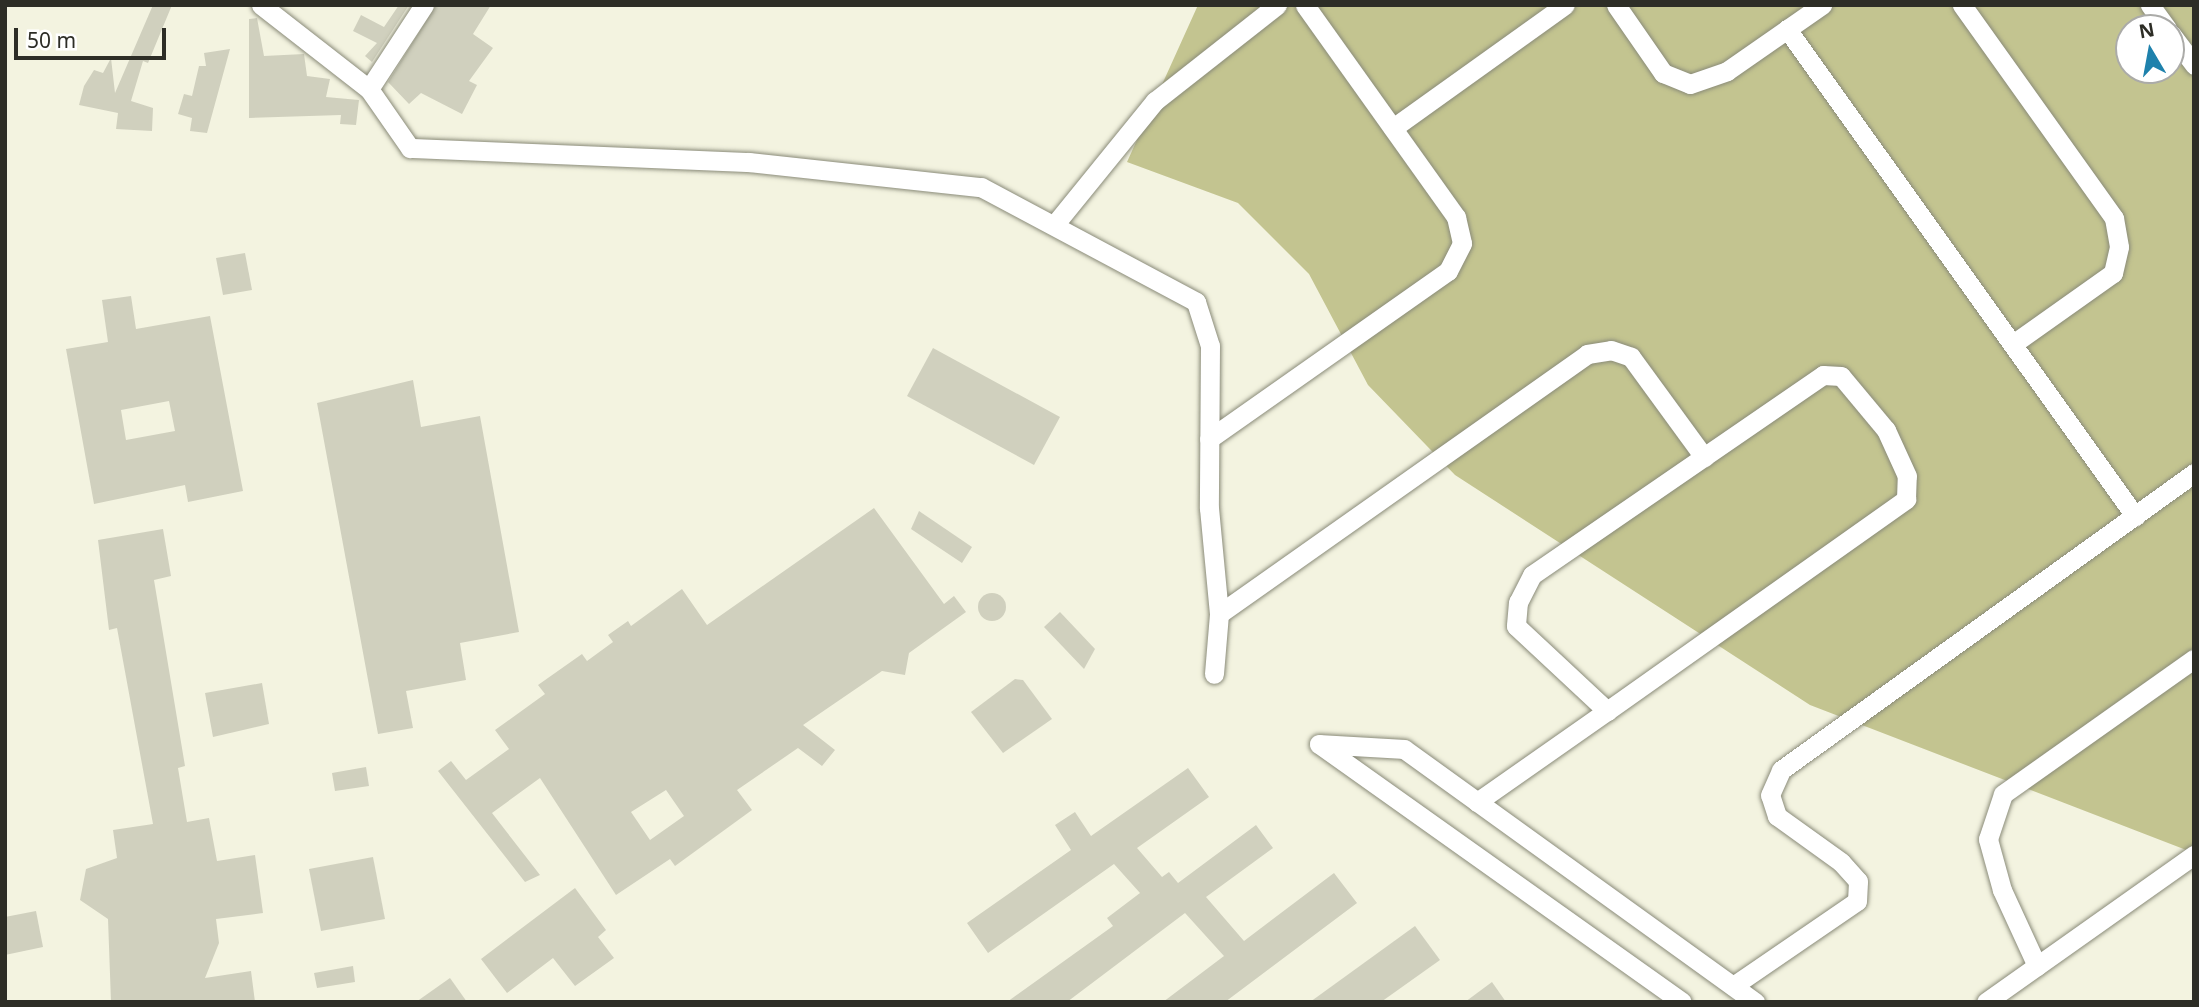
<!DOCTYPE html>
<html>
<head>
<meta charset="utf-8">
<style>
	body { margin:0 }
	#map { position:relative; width:2199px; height:1007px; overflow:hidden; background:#f3f3e0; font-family:"Noto Sans",sans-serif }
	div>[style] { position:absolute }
	.green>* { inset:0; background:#c3c490 }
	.building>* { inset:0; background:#d0d0be }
	.round { border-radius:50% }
	.roads { filter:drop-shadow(0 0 2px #8a8b79) drop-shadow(0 0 2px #8a8b79) }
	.street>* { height:19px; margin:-9.5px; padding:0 9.5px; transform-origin:9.5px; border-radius:9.5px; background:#fff }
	span { translate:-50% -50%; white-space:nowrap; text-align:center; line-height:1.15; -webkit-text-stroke:7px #fff; paint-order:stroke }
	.frame { position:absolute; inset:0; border:7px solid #2d2d26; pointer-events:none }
	.north { position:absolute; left:2115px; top:14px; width:70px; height:70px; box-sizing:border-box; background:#fff; border:2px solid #ababa8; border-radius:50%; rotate:350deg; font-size:19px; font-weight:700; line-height:28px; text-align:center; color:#2d2d26 }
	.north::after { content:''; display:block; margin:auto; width:24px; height:32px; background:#1e81ac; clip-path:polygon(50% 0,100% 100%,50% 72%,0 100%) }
	.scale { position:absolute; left:14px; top:28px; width:152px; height:32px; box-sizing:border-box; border:4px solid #2d2d26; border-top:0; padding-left:9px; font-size:21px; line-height:24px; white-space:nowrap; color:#2d2d26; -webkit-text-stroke:5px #fff; paint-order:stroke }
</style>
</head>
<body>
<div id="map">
	<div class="green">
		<div style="clip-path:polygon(evenodd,1198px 5px,2194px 5px,2194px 853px,1810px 705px,1455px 475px,1368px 385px,1309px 274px,1238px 203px,1127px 162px,1198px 5px,2129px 28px,2171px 28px,2171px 70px,2129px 70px,2129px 28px)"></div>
	</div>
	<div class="building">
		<div style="clip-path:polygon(153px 5px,172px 5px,148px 63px,143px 61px,131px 101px,153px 108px,152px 131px,116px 129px,118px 113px,79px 105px,84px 86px,94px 70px,103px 73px,111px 58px,115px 93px)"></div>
		<div style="clip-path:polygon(399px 5px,409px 5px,372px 62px,365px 56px,377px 43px,353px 31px,361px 15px,384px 27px)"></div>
		<div style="clip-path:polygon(436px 5px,491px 5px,473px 34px,493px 48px,469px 81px,477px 85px,462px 114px,421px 93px,409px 104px,388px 82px)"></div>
		<div style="clip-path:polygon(257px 18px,264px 56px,304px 54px,307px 76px,330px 79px,326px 97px,359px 100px,356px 125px,340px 124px,341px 115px,249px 118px,249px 19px)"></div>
		<div style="clip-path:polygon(230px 49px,207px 133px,190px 131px,192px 118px,178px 114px,184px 94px,192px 96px,199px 66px,206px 66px,204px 53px)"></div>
		<div style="clip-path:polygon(245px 253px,252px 290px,223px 295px,216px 258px)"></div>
		<div style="clip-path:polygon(evenodd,131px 296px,136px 329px,210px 316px,243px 491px,188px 502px,185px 485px,94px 504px,66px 349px,108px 342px,102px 300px,131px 296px,169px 401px,175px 431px,126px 440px,121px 410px,169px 401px)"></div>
		<div style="clip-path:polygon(933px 348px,1060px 417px,1034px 465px,907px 396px)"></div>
		<div style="clip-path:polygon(413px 380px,421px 427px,480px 416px,519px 632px,460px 643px,466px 680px,406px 691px,413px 728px,378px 734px,317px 403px)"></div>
		<div style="clip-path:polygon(evenodd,874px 508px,944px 604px,954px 596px,966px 612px,909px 653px,905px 675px,882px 671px,803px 725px,835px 750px,822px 766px,798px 748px,737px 790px,752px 810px,675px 866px,670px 859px,616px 895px,540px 778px,492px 813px,540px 875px,525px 882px,438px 771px,451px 761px,466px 780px,509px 749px,495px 730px,545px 694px,538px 685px,582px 654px,587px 661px,613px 642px,608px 635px,628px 621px,631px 626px,682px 589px,707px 625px,874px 508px,666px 790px,684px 816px,650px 840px,631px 812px,666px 790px)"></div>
		<div style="clip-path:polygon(919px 511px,972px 547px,962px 563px,911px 529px)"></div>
		<div style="clip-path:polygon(163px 529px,171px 576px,154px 580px,185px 766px,178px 768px,187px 822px,209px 818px,217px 861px,255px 855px,263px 913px,216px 919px,219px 943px,205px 978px,251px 971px,255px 1002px,111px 1002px,108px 919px,80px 900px,86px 869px,117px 858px,113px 830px,153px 824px,117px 628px,109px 630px,98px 540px)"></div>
		<div class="round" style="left:978px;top:593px;width:28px;height:28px"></div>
		<div style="clip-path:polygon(1060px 612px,1095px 649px,1084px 669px,1044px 627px)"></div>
		<div style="clip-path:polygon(1015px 679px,1023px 680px,1052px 719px,1003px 753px,971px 712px)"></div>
		<div style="clip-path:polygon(262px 683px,269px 724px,213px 737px,205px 693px)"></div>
		<div style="clip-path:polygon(366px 767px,369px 786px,335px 791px,332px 773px)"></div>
		<div style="clip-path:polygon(1188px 768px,1209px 797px,1137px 848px,1162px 877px,1169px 872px,1178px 883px,1256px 825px,1273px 848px,1206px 897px,1244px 941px,1334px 873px,1357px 903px,1225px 1002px,1163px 1002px,1224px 956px,1185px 913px,1067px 1002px,1007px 1002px,1113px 926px,1107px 918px,1140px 893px,1114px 864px,988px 953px,967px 923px,1071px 850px,1055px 825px,1075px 812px,1091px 836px)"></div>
		<div style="clip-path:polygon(373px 857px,385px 919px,321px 931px,309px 869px)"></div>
		<div style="clip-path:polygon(575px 888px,606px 930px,598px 937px,614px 958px,575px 986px,553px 958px,507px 993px,481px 959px)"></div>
		<div style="clip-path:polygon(36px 911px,43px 947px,5px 955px,5px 917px)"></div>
		<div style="clip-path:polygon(1415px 926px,1440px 960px,1381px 1002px,1310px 1002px)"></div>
		<div style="clip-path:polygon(353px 966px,355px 982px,317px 988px,314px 973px)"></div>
		<div style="clip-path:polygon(450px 978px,467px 1002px,416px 1002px)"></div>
		<div style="clip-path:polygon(1492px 982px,1506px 1002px,1465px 1002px)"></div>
	</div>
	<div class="roads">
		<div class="street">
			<div style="left:261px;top:5px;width:137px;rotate:37.9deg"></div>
			<div style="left:369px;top:89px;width:72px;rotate:55.2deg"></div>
			<div style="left:410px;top:148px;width:339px;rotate:2.4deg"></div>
			<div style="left:749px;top:162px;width:233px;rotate:6.2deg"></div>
			<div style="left:981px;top:187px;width:244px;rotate:28.1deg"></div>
			<div style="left:1196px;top:302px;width:46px;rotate:72.3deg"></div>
			<div style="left:1210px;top:346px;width:162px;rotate:90.4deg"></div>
			<div style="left:1209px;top:508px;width:106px;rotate:84.6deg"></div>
			<div style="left:1219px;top:614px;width:60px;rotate:94.8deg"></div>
			<div style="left:1616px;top:5px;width:83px;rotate:55.3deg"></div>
			<div style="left:1663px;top:73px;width:29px;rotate:22deg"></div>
			<div style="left:1690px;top:84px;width:39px;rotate:-19deg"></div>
			<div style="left:1727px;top:71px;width:116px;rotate:-34.8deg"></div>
			<div style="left:1962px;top:5px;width:262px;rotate:54.5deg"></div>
			<div style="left:2114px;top:218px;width:29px;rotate:80deg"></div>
			<div style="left:2119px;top:247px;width:27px;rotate:103deg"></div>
			<div style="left:2113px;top:273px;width:121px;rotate:144.7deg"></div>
			<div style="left:2150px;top:5px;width:29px;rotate:54deg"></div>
			<div style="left:1787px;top:29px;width:599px;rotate:54.45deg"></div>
			<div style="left:2171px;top:34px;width:39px;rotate:53deg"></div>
			<div style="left:369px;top:89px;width:100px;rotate:-56.8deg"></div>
			<div style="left:1393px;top:128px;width:211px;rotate:-35.6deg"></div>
			<div style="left:1055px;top:224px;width:159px;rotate:-50.9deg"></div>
			<div style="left:1155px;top:101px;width:155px;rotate:-38.2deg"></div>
			<div style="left:1209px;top:439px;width:292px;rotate:-35.1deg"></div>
			<div style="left:1448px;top:271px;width:31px;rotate:-63deg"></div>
			<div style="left:1462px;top:243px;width:27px;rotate:-103deg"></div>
			<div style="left:1456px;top:217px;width:260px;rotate:-125.5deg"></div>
			<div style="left:1219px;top:614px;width:451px;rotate:-35.2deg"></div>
			<div style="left:1587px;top:354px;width:24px;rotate:-9deg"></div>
			<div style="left:1611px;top:350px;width:21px;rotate:19deg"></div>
			<div style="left:1631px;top:357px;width:124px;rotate:53.9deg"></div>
			<div style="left:1319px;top:744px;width:85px;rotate:3.4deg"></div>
			<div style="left:1404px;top:749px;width:433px;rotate:35.8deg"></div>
			<div style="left:1319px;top:744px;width:445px;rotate:35.4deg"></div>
			<div style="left:1477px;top:802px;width:159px;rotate:-35deg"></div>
			<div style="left:1607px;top:711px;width:367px;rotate:-35.3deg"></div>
			<div style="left:1906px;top:499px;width:23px;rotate:-88deg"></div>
			<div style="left:1907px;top:476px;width:51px;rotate:-114.5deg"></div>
			<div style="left:1886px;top:430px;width:70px;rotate:-129.8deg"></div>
			<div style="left:1841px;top:376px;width:18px;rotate:-177deg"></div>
			<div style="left:1823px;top:375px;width:353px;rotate:145.5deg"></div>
			<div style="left:1532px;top:575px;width:30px;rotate:117deg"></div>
			<div style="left:1518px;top:602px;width:24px;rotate:95deg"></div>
			<div style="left:1516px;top:626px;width:125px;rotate:43deg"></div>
			<div style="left:2037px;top:966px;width:84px;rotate:-114.7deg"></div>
			<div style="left:2002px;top:890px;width:53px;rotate:-105.4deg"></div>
			<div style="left:1988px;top:839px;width:47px;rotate:-71.6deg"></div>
			<div style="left:2003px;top:794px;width:234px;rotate:-35.3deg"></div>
			<div style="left:1733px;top:986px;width:150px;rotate:-34.4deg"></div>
			<div style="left:1857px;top:901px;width:20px;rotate:-87deg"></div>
			<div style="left:1858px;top:881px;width:25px;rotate:-132deg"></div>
			<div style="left:1841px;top:862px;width:79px;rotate:-144.3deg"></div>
			<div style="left:1777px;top:816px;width:22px;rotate:-108deg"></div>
			<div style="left:1770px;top:795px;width:27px;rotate:-66deg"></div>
			<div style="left:1781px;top:770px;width:509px;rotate:-35.72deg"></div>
			<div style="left:1986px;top:1002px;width:255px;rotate:-35.3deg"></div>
		</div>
	</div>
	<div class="frame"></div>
	<div class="north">N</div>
	<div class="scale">50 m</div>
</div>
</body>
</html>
